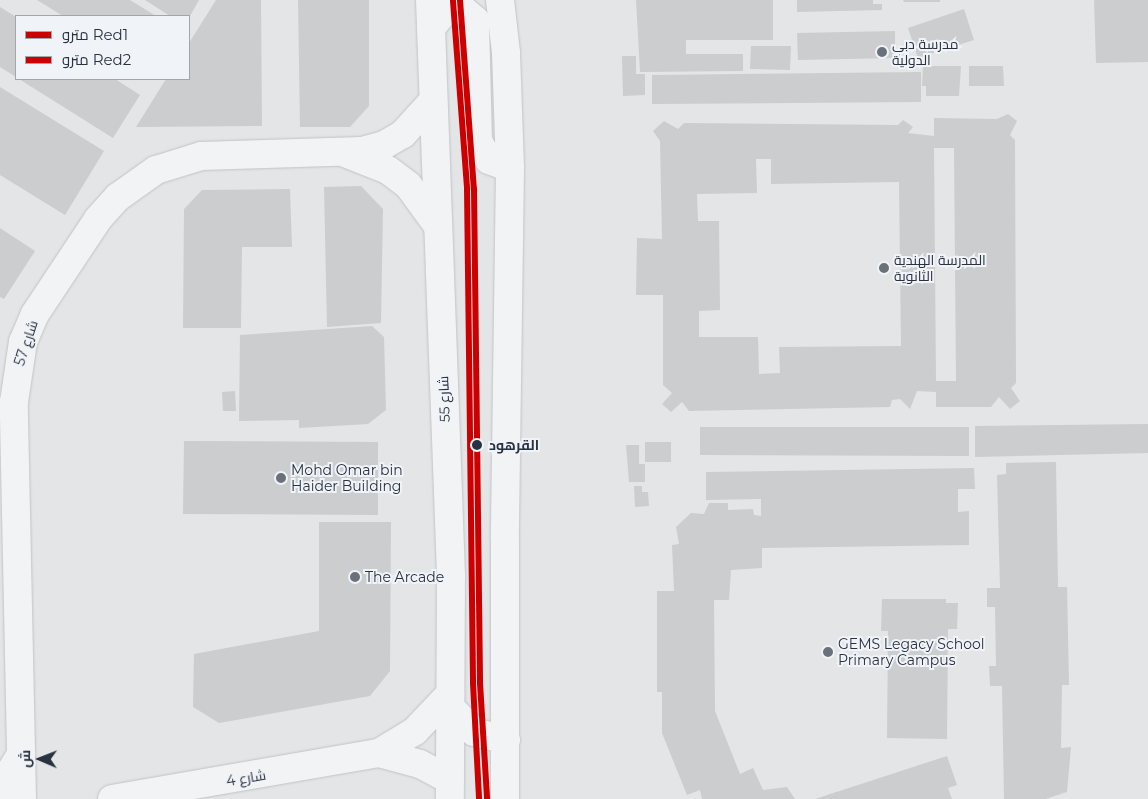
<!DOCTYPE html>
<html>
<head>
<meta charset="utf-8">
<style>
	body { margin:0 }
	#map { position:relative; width:1148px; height:799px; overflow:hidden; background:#e3e5e7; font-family:Montserrat,Cairo,sans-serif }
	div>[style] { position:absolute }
	.building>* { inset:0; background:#cbcdcf }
	.roads { filter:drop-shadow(0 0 1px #c1c3c5) drop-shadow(0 0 1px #c1c3c5) }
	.minor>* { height:28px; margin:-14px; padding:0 14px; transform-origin:14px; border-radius:14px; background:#f2f3f5 }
	.metro-1>* { height:6px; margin:-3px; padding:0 3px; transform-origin:3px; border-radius:3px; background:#c00 }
	.metro-2>* { height:6px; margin:-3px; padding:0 3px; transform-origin:3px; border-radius:3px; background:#c00 }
	.dots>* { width:14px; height:14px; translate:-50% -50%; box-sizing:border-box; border:2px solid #f0f3f7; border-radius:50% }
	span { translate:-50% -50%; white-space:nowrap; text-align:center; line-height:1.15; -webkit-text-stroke:4px #f0f3f7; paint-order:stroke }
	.poi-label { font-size:14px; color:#293241 }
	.left { translate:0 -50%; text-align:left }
	.street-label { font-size:14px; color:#293241 }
	.stop-label { font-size:14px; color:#293241; font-weight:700 }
	.legend { position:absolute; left:15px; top:15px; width:175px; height:65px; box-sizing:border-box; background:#f0f3f7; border:1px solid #a0a6ae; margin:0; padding:6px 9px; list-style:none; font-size:15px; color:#293241 }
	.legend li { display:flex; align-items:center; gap:10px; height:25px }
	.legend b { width:25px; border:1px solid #a0a6ae }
	.north { position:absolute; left:15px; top:734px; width:50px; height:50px; -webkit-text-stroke:4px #f0f3f7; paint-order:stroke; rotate:271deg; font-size:14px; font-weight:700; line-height:20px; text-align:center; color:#293241 }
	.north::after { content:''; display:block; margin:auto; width:18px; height:22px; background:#293241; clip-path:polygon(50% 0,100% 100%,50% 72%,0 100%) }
</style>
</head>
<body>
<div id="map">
	<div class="building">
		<div style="clip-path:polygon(37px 0,130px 0,156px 16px,63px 16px)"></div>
		<div style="clip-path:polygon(145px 0,199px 0,190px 16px,170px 16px)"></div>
		<div style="clip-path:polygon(216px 0,261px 0,262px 126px,136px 127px,166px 79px,189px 79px,189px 43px)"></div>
		<div style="clip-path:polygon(298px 0,369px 0,369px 106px,350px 127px,300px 127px)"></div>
		<div style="clip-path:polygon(636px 0,773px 0,773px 40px,686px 40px,686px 54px,743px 54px,743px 71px,640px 72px)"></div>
		<div style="clip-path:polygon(797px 0,873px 0,873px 4px,882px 4px,882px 10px,797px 12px)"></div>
		<div style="clip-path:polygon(903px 0,940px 0,940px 2px,904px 2px)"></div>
		<div style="clip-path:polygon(1094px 0,1148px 0,1148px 62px,1096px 63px)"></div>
		<div style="clip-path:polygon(0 7px,16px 17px,16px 77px,0 67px)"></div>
		<div style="clip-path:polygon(964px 9px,974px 40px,918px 58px,908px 28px)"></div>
		<div style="clip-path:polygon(895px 31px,895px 58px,798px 60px,797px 33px)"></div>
		<div style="clip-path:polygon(751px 46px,791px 46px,790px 70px,750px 69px)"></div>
		<div style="clip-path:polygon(622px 56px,636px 56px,636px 74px,645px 74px,645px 95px,623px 96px)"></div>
		<div style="clip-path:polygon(923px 66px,961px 66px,959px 96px,926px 96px,926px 86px,922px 86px)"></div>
		<div style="clip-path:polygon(969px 66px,1003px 66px,1004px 86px,969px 86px)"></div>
		<div style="clip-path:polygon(921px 72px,921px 102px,652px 104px,652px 75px)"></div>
		<div style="clip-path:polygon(19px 79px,115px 79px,140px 95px,113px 138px)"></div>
		<div style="clip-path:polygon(0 87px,104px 151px,65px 215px,0 175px)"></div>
		<div style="clip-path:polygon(evenodd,1008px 114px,1017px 121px,1010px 135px,1015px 140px,1016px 383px,1011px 388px,1020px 401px,1010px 409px,999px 397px,991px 407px,936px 407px,936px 392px,917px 391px,910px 409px,900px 399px,892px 400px,890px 407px,689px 411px,682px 402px,671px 412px,662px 404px,672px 393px,663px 385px,663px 295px,636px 295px,637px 238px,662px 239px,660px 141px,653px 131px,664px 121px,678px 129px,684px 123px,898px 125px,903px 120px,913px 127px,908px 133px,934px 136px,934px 118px,997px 119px,1008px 114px,934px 148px,954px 148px,956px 381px,936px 381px,934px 148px,1008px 114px,756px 159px,771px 159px,771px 184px,899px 182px,901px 346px,779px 347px,780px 373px,759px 374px,758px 337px,699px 337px,699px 311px,720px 310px,719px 221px,698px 221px,697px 194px,757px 193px,756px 159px)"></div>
		<div style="clip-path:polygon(361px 186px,383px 209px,381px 323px,327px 327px,324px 187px)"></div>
		<div style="clip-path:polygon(290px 189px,292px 247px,242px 247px,241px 328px,183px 328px,184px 209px,202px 190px)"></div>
		<div style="clip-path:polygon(0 228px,35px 251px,4px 299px,0 297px)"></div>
		<div style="clip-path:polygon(372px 326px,384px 337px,386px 410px,368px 424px,299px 428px,299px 420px,239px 421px,240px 335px)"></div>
		<div style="clip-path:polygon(235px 391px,236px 411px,223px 411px,222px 392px)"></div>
		<div style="clip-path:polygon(1148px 424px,1148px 453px,975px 457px,975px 426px)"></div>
		<div style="clip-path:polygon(700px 427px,969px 427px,969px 456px,700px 455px)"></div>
		<div style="clip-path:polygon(184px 441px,378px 442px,378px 515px,183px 514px)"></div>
		<div style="clip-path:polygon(645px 442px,671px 442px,671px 462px,645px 462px)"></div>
		<div style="clip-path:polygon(626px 445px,639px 445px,639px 464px,645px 464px,645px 482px,629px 482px)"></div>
		<div style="clip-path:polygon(1056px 462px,1058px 587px,1067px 587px,1069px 685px,1062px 685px,1061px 748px,1071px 747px,1067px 792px,1046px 799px,1004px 799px,1002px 686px,990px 686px,989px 666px,996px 666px,995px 607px,987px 607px,987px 588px,1000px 588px,997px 475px,1006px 474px,1006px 463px)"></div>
		<div style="clip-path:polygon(974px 468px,975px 489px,958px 489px,958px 512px,969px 511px,969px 545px,762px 548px,762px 568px,731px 570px,729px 600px,714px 600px,715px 711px,740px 774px,753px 768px,763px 790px,787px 787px,795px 799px,702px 799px,700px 790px,687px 795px,662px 733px,662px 692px,657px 692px,657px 591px,674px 591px,672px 545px,679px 544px,676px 527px,691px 513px,704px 514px,709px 503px,728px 503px,728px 510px,753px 509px,754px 515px,761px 516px,761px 499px,706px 500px,706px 472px)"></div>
		<div style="clip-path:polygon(634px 486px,642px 486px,642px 492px,648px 492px,649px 506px,635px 507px)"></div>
		<div style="clip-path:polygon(319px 522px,391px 522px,390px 671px,370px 696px,219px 723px,193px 707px,194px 654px,319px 631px)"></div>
		<div style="clip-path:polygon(882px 599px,946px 599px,946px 603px,958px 603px,957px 629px,948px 629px,947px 739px,887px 738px,888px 631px,881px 631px)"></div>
		<div style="clip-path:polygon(947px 756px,957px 785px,948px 788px,952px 799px,815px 799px)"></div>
	</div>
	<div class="roads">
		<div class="minor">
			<div style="left:430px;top:0;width:576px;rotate:87.91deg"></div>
			<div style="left:451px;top:576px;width:223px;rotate:90.3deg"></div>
			<div style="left:500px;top:0;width:53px;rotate:83.5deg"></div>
			<div style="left:506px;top:53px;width:115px;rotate:88deg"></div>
			<div style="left:510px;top:168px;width:372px;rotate:90.8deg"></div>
			<div style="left:505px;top:540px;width:259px;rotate:90deg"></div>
			<div style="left:431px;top:28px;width:21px;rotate:-51deg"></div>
			<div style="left:444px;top:12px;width:9px;rotate:-27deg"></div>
			<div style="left:452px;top:8px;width:10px;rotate:6deg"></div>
			<div style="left:462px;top:9px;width:17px;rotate:40deg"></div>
			<div style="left:475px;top:20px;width:121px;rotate:88.6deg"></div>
			<div style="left:478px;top:141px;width:22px;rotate:60deg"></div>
			<div style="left:489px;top:160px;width:22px;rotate:21deg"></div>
			<div style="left:345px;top:153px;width:46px;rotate:21.6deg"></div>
			<div style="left:388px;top:170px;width:25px;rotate:37deg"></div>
			<div style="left:408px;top:185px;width:51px;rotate:53.8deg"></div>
			<div style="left:451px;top:708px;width:33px;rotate:46deg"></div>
			<div style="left:474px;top:732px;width:33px;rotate:14deg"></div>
			<div style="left:379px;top:753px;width:42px;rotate:15deg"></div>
			<div style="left:420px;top:764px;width:34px;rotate:28deg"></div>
			<div style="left:0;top:789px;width:41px;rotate:-59deg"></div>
			<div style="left:22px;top:799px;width:397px;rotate:-91.2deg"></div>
			<div style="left:14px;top:402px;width:61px;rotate:-81.5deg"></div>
			<div style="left:23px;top:342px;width:30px;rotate:-67deg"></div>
			<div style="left:35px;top:314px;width:114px;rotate:-56.4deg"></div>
			<div style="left:98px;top:219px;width:30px;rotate:-48deg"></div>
			<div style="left:118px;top:197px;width:47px;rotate:-35.4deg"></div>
			<div style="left:156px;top:170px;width:47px;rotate:-17.3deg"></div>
			<div style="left:201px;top:156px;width:161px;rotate:-1.8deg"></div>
			<div style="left:362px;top:151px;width:23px;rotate:-15deg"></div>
			<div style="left:384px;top:145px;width:22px;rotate:-30deg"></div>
			<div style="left:403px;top:134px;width:45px;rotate:-47.7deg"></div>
			<div style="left:112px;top:799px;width:271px;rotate:-9.8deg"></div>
			<div style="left:379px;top:753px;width:42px;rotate:-31.4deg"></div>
			<div style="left:415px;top:731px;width:51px;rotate:-46.6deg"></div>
		</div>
	</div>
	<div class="metro-1">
		<div style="left:460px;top:0;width:190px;rotate:85.8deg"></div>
		<div style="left:474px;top:189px;width:494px;rotate:89.3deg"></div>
		<div style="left:480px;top:683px;width:116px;rotate:86.5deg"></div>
	</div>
	<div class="metro-2">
		<div style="left:453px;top:1px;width:189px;rotate:85.7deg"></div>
		<div style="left:467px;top:189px;width:494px;rotate:89.3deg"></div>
		<div style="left:473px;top:683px;width:116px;rotate:87deg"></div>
	</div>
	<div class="dots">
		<div style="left:882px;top:52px;background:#6a717b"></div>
		<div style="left:884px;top:268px;background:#6a717b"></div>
		<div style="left:477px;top:445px;background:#293241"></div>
		<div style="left:281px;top:478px;background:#6a717b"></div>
		<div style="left:355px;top:577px;background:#6a717b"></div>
		<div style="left:828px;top:652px;background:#6a717b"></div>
	</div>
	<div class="poi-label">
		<span class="left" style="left:892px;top:52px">مدرسة دبي<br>الدولية</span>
		<span class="left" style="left:894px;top:268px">المدرسة الهندية<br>الثانوية</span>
		<span class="left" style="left:291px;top:478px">Mohd Omar bin<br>Haider Building</span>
		<span class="left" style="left:365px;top:577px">The Arcade</span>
		<span class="left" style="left:838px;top:652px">GEMS Legacy School<br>Primary Campus</span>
	</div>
	<div class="street-label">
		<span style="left:26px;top:343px;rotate:-72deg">شارع 57</span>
		<span style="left:444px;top:399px;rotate:-92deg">شارع 55</span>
		<span style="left:246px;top:778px;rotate:-10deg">شارع 4</span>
	</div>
	<div class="stop-label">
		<span class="left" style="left:489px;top:445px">القرهود</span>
	</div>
	<ul class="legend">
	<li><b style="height:6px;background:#c00"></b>مترو Red1</li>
	<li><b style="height:6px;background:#c00"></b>مترو Red2</li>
	</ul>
	<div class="north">ش</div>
</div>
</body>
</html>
